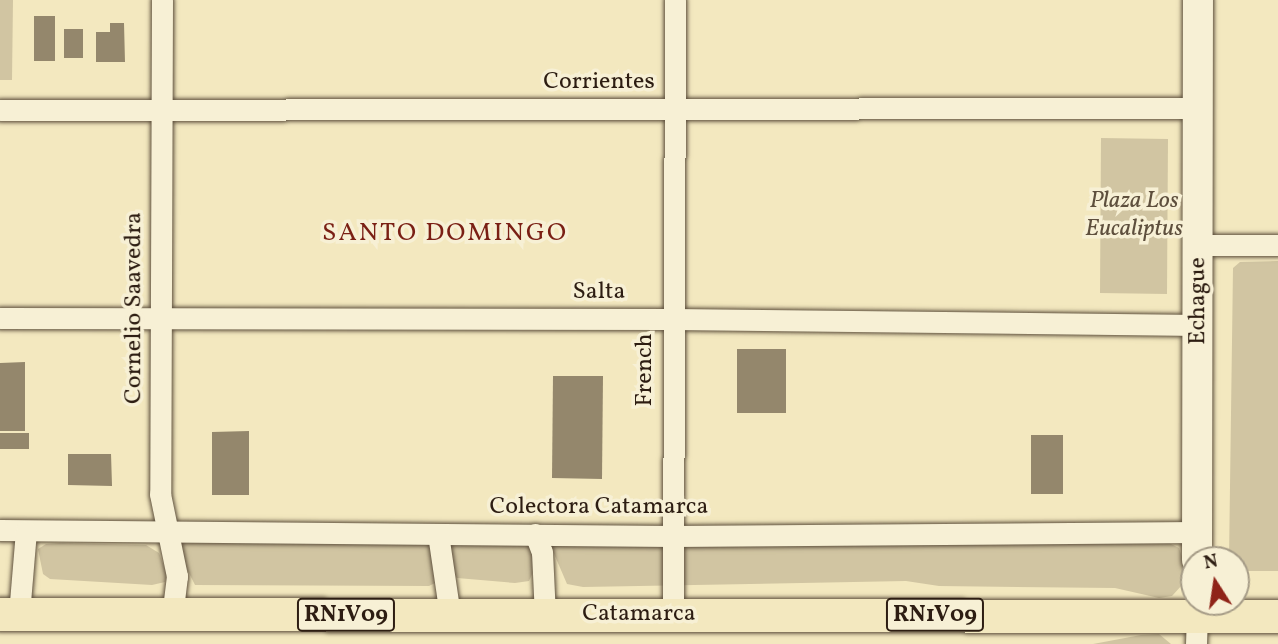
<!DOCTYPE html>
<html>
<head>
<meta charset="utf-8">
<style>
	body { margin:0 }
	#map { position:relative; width:1278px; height:644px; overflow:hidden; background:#f3e8bf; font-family:Vollkorn,serif }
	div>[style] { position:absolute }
	.green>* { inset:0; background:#d1c5a2 }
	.building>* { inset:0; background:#94876c }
	.roads { filter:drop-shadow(0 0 2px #5e503d) drop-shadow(0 0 2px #5e503d) }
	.street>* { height:21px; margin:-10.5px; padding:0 10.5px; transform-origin:10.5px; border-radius:10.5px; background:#f7f0d5 }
	.secondary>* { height:30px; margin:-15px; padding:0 15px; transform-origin:15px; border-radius:15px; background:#f7f0d5 }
	.primary>* { height:33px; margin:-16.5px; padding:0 16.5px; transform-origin:16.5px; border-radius:16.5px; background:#f3e8bf }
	span { translate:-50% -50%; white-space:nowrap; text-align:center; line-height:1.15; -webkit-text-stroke:7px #f7f0d5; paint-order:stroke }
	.shield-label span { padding:2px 5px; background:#f7f0d5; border:2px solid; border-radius:5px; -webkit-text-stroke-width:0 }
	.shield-label { font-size:23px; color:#2d1d12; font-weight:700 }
	.street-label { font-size:24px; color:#2d1d12 }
	.park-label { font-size:24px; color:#5e4f3d; font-style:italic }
	.neighbourhood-label { font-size:26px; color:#7a1f14; letter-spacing:2px }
	.north { position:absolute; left:1180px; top:546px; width:70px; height:70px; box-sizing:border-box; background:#f7f0d5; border:2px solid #a69c87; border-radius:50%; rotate:348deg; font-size:19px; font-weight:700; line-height:28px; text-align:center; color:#2d1d12 }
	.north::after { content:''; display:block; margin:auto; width:24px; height:32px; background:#8f2418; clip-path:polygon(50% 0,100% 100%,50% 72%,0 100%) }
</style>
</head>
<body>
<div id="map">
	<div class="green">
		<div style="clip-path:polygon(0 0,13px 0,12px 80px,0 80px)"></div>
		<div style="clip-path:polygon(1101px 138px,1168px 139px,1167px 294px,1100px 293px)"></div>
		<div style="clip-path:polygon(1278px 261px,1278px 571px,1236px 571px,1236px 560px,1229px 560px,1233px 268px,1240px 262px)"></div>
		<div style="clip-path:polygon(177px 540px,427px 542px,434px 549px,437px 582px,429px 586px,195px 585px,175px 545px)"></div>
		<div style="clip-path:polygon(455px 540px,533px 541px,534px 570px,529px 581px,515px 583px,457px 578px,449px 569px,448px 546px)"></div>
		<div style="clip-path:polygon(549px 542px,1167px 542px,1179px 548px,1184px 563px,1182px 585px,1172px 596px,1159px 598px,1115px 588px,939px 586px,906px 581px,583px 587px,567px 584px)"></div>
		<div style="clip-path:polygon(59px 543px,146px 545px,159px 553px,167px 575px,165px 582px,152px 585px,50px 579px,43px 574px,38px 549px,46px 544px)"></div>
		<div style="clip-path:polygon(1159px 634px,1171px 644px,1093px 644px,1141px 635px)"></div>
	</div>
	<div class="building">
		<div style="clip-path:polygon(34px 16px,55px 16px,55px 61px,34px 61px)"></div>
		<div style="clip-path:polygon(110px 23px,124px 23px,125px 62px,96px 62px,96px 32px,110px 32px)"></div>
		<div style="clip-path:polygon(64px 29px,83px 29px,83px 58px,64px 58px)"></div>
		<div style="clip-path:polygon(737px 349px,786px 349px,786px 413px,737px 413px)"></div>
		<div style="clip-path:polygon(25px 362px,25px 431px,0 431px,0 363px)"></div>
		<div style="clip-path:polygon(553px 376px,603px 376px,602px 479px,552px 478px)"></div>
		<div style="clip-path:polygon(249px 431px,249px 495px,212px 495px,212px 432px)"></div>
		<div style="clip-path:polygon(0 433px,29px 433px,29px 449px,0 449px)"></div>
		<div style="clip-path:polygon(1031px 435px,1063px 435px,1063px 494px,1031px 494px)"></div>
		<div style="clip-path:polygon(68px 454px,111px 454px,112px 486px,68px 485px)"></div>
	</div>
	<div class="roads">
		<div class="street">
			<div style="left:162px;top:0;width:494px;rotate:90.2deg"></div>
			<div style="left:160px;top:494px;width:84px;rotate:78.3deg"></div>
			<div style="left:177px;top:576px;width:39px;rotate:97deg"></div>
			<div style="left:0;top:110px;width:1198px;rotate:-0.1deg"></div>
			<div style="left:1199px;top:245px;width:79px"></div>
			<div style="left:0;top:318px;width:673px;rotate:0.09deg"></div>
			<div style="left:673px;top:319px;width:526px;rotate:0.65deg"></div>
			<div style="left:0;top:530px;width:673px;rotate:0.51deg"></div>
			<div style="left:673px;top:536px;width:524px;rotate:-0.44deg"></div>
			<div style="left:438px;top:534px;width:82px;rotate:81.6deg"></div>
			<div style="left:535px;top:534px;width:19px;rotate:69deg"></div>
			<div style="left:542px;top:552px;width:63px;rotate:87.3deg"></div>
			<div style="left:19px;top:614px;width:83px;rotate:-85.2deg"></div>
			<div style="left:673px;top:615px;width:615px;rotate:-89.81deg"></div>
			<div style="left:1196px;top:644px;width:28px;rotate:-88deg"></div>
		</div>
		<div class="secondary">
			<div style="left:1197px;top:560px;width:560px;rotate:-89.9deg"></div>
		</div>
		<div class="primary">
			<div style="left:0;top:614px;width:1278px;rotate:0.09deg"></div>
		</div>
	</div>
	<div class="shield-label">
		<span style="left:346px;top:615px">RN1V09</span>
		<span style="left:935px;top:615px">RN1V09</span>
	</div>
	<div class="street-label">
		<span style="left:599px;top:83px">Corrientes</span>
		<span style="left:599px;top:293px">Salta</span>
		<span style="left:1199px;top:301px;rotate:-90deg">Echague</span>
		<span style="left:135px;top:308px;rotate:-90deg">Cornelio Saavedra</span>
		<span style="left:646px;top:370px;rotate:-90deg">French</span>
		<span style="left:599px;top:508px">Colectora Catamarca</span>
		<span style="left:639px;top:615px">Catamarca</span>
	</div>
	<div class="park-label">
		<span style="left:1134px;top:216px">Plaza Los<br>Eucaliptus</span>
	</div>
	<div class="neighbourhood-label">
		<span style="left:445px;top:234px">SANTO DOMINGO</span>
	</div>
	<div class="north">N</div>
</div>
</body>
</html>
